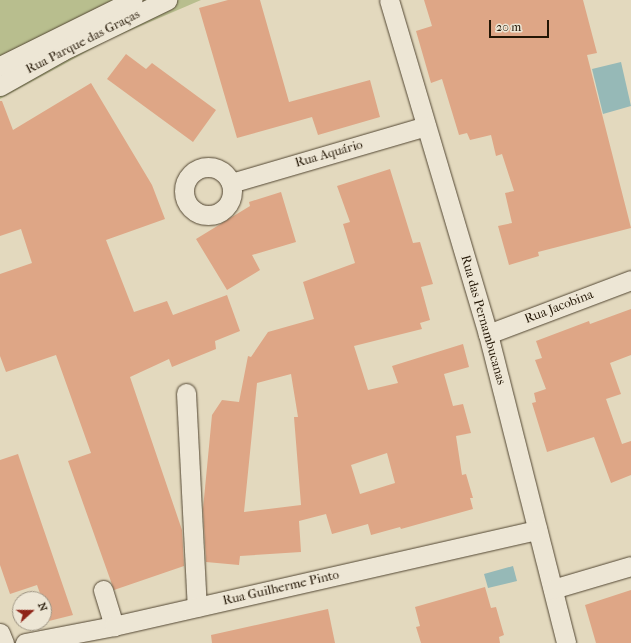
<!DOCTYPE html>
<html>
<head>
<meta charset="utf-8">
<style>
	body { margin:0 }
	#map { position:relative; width:631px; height:643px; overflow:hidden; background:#e3d9be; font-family:"IM FELL French Canon",serif }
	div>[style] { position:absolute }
	.green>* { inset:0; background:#b8be8e }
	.water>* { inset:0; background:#96b9b7 }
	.building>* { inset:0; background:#dea686 }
	.roads { filter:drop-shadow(0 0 1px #534733) drop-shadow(0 0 1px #534733) }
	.minor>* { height:19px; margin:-9.5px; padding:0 9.5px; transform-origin:9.5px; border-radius:9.5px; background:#ede6d5 }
	.minor>.ring { margin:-9.5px; padding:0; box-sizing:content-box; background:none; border:19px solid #ede6d5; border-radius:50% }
	span { translate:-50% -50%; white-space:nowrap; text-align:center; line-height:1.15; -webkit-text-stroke:3px #ede6d5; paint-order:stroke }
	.street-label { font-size:13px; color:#231605 }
	.north { position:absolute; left:12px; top:591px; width:40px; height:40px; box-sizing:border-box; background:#ede6d5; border:1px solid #9c9382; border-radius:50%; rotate:69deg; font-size:11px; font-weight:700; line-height:16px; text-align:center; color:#231605 }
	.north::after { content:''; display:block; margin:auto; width:14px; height:18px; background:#8f2418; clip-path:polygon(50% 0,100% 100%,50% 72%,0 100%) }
	.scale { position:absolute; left:489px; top:20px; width:60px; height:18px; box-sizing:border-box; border:2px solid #231605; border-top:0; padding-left:5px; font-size:12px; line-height:14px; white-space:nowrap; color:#231605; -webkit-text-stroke:3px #ede6d5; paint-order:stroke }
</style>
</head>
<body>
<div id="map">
	<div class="green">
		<div style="clip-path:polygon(0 0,201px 0,108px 40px,0 99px)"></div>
	</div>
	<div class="water">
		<div style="clip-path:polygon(621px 62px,631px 106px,603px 114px,592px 69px)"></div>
		<div style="clip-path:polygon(513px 566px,517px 581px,488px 588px,484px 574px)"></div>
	</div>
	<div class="building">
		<div style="clip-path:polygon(228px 0,260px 0,289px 102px,370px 80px,380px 117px,318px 135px,312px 117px,237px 138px,199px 8px)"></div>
		<div style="clip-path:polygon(424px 0,583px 0,597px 53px,587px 55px,631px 228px,538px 252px,539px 256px,509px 265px,498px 226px,512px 223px,505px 193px,514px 191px,502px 154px,496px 156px,491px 135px,470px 140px,467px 133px,459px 135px,442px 79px,431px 83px,416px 31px,432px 26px)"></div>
		<div style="clip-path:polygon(126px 54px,146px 69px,152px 63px,216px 110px,193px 142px,107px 79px)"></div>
		<div style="clip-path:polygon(91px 83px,152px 185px,165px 219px,106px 240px,134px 312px,167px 301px,173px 315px,227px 295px,240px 331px,215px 341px,216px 349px,172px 367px,169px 359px,130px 377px,182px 530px,184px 566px,114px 590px,68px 461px,91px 453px,56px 355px,6px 372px,0 356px,0 274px,32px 263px,21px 229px,0 236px,0 101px,2px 101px,13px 130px)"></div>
		<div style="clip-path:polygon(evenodd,390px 169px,413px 243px,420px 242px,433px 284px,421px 287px,430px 320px,420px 323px,422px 329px,354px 346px,368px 390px,398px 383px,392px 366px,463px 344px,469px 367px,444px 374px,453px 406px,463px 404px,471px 433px,456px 436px,462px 475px,466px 474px,473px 498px,470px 498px,473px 509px,401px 529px,400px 527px,371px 535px,368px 524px,332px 534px,326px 514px,299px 521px,301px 552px,240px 556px,239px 565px,206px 562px,203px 509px,212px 415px,222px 400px,239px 402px,248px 356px,251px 357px,268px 332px,314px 319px,303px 282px,355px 263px,343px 224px,350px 222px,337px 186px,390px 169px,291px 374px,298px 417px,294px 417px,301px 505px,244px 512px,257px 383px,291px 374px,390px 169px,387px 453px,395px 483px,360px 494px,351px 465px,387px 453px)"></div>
		<div style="clip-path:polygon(281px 192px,296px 242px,252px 255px,260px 270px,227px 290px,196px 239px,250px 206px,249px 202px)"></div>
		<div style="clip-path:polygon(631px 309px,631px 355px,610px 363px,621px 394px,606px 399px,622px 444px,631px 441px,631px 475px,611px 483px,594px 437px,547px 452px,532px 403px,536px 402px,534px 393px,546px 389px,535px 360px,542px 358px,536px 341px,589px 321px,590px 324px)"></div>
		<div style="clip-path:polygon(18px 454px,26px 478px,73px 615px,49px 621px,44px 599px,42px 599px,37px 585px,10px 594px,0 565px,0 460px)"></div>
		<div style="clip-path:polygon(485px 587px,491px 608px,496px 607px,504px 635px,499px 637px,500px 643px,421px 643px,416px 627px,420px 626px,415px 607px)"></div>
		<div style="clip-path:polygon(631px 590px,631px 643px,596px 643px,585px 605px)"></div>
		<div style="clip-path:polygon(328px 609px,335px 643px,212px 643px,211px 635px)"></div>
	</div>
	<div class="roads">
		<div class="minor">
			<div style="left:389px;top:0;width:348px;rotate:73.5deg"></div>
			<div style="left:488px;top:334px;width:319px;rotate:75.8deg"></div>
			<div style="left:0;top:66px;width:148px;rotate:-26.4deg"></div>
			<div style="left:0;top:86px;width:71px;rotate:-29.4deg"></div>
			<div style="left:62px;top:51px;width:117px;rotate:-25.9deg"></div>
			<div class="ring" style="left:184px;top:167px;width:29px;height:29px"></div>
			<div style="left:231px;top:183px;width:203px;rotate:-16.3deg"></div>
			<div style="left:488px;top:334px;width:153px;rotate:-20.7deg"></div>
			<div style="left:186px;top:393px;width:214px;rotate:87.1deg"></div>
			<div style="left:553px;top:589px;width:81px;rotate:-16.4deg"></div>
			<div style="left:103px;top:590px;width:38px;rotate:73deg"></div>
			<div style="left:0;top:633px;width:11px;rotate:68deg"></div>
			<div style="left:25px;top:643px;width:91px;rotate:-10.8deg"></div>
			<div style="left:114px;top:626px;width:434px;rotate:-12.8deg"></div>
		</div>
	</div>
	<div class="street-label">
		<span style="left:83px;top:42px;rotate:-27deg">Rua Parque das Graças</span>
		<span style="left:329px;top:154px;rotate:-16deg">Rua Aquário</span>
		<span style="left:559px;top:307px;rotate:-21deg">Rua Jacobina</span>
		<span style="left:483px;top:320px;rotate:74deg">Rua das Pernambucanas</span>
		<span style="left:281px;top:588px;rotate:-13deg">Rua Guilherme Pinto</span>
	</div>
	<div class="north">N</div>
	<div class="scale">20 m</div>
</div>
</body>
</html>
